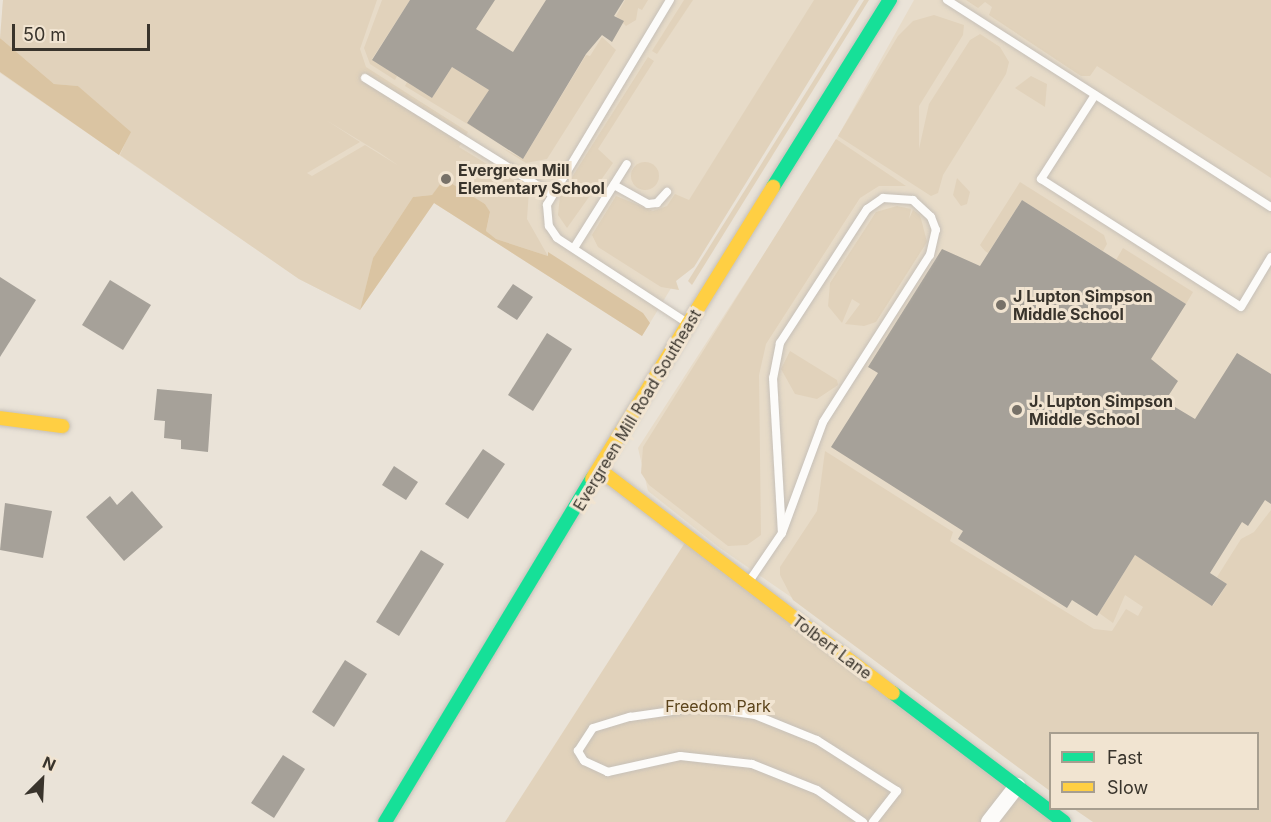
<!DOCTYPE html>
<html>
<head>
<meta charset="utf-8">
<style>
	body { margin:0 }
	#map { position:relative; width:1271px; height:822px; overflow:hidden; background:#eae3d8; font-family:Inter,sans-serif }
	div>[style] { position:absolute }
	.built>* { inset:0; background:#e7dbc8 }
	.green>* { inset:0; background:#e1d2bb }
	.round { border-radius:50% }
	.forest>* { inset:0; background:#dac4a2 }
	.building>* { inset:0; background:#a6a199 }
	.roads { filter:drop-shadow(0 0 2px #c6c0b8) drop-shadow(0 0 2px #c6c0b8) }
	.lane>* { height:8px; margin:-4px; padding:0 4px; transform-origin:4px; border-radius:4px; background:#fcfbf9 }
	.street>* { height:16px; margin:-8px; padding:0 8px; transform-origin:8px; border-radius:8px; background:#fcfbf9 }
	.fast>* { height:14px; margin:-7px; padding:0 7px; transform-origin:7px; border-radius:7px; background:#16e098 }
	.slow>* { height:14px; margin:-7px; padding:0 7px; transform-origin:7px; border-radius:7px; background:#ffcf43 }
	.dots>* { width:16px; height:16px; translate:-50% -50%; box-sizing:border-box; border:3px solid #f1e4d1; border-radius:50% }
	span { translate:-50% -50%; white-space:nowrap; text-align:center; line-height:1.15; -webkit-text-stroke:6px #f1e4d1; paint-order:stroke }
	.poi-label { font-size:16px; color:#39342c; font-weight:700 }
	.left { translate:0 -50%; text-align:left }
	.street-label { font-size:16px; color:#39342c }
	.park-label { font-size:16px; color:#5c441b }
	.legend { position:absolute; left:1049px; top:732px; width:210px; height:78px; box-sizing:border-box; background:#f1e4d1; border:2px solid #a79e8f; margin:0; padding:8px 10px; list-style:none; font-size:18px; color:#39342c }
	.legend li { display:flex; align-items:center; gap:12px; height:30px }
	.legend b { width:30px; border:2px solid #a79e8f }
	.north { position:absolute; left:12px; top:750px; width:60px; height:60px; -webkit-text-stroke:4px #f1e4d1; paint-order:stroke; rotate:24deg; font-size:16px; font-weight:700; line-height:24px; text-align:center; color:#39342c }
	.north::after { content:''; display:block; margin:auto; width:21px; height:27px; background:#39342c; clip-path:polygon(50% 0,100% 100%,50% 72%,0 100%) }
	.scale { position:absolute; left:12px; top:24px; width:138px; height:27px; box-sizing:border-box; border:3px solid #39342c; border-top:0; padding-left:8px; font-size:18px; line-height:21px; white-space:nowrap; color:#39342c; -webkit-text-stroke:4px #f1e4d1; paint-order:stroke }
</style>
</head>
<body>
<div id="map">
	<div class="built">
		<div style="clip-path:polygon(3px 0,846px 0,642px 336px,434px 203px,360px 310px,299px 279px,0 73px)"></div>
		<div style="clip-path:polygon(914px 0,1271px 0,1271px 822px,1258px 808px,1258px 734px,1050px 734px,1050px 776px,720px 548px,648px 491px,638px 448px,823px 163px)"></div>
	</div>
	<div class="green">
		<div style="clip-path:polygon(evenodd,3px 0,377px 0,360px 49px,366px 67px,468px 132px,459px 147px,529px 190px,527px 219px,548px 256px,496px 239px,486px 231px,490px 213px,485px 204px,444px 180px,432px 195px,413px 197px,373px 258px,360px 310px,299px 279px,120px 155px,130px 132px,78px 86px,54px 84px,0 38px,3px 0,326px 120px,380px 153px,399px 166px,365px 145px,312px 176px,307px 173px,360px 142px,326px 120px)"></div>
		<div style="clip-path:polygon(382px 0,410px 0,372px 59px,397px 76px,395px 80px,370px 64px,364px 48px)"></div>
		<div style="clip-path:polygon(625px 0,648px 0,642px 10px,638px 8px,636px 20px,626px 26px,616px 16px)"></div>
		<div style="clip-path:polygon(684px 0,693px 0,657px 54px,652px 51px)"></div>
		<div style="clip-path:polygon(814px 0,859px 0,694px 267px,676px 281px,679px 290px,661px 287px,598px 247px,592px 235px,616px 196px,653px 211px,667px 206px,675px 194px,689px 200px)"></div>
		<div style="clip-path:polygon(864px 0,869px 0,692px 285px,688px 281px)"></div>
		<div style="clip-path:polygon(966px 0,1271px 0,1271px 178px,1097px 66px,1090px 76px,1081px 76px,989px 15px,992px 7px,985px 2px,978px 8px)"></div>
		<div style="clip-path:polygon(934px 15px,964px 25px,963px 35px,919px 106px,919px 149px,929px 104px,970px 40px,980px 34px,1000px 47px,1009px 62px,1006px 74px,943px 175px,938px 193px,931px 196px,838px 136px,898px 36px,913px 21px)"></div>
		<div style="clip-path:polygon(602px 37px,616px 50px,547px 159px,526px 163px,499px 146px,523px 159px,586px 55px,590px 56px)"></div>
		<div style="clip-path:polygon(648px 57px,654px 61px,598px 149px,613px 163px,567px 228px,558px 215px,560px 196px)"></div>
		<div style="clip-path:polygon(452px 67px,489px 90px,467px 123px,492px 139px,405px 86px,407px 82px,432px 98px)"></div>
		<div style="clip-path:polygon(1031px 76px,1047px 84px,1045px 107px,1015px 88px)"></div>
		<div style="clip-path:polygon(836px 139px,906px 186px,879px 186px,860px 198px,766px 344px,759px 375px,761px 535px,747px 545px,728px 546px,649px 485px,641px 473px,643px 447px)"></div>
		<div class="round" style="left:631px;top:162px;width:28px;height:28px"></div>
		<div style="clip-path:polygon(957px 178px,970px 192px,967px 204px,961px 206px,953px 195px)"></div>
		<div style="clip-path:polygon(1020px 182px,1104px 235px,1107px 244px,1103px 251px,1022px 200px,988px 253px,985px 251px,980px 245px)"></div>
		<div style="clip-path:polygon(897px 206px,911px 209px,909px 219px,913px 210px,920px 215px,927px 242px,876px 322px,864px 326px,845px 324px,860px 304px,852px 299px,842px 323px,828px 306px,830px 283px,876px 212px)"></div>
		<div style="clip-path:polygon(1123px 248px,1193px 292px,1186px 304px,1116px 260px)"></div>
		<div style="clip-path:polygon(790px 351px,837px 380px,838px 385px,817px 399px,795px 394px,781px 369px)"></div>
		<div style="clip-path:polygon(825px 451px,953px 532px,950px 541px,1094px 629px,1112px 631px,1126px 609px,1138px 616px,1143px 607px,1125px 595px,1113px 623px,1099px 613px,1135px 555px,1213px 606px,1227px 584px,1217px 577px,1241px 539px,1254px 532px,1271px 510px,1271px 822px,1093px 822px,1074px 809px,1258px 808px,1258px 734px,1050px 734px,1050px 791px,793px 600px,780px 575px,780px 567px,817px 511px)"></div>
		<div style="clip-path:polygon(688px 538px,1064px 822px,505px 822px)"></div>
	</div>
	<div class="forest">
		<div style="clip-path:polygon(0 38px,54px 84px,78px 86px,131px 132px,119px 155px,0 72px)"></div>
		<div style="clip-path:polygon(444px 179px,485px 204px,490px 212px,486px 231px,496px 239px,548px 256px,548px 252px,643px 313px,650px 323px,642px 336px,434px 203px,360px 310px,373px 258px,413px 197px,432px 195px)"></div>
	</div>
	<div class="building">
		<div style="clip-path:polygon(410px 0,495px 0,476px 29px,513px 52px,546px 0,624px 0,614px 16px,624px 21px,612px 42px,602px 35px,586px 54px,523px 159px,467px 123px,489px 90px,452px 67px,432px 98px,372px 60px)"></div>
		<div style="clip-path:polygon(1022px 200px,1186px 304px,1151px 359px,1178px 381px,1165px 401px,1195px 419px,1237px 353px,1271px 374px,1271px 504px,1265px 500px,1248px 526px,1242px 522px,1210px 573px,1227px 584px,1212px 606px,1135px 555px,1097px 616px,1072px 600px,1067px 608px,958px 539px,963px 531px,831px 447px,878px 373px,868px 367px,942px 249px,980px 266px)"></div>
		<div style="clip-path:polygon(0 277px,36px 300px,0 357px)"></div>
		<div style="clip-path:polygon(110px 280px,151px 305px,123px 350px,82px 325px)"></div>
		<div style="clip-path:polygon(513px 284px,533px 297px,517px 320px,497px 307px)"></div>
		<div style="clip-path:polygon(547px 333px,572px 349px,533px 411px,508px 395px)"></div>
		<div style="clip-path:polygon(157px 389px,212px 394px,208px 452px,181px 449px,181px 440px,164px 438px,165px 421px,154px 420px)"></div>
		<div style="clip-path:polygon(483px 449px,505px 464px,468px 519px,445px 504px)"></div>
		<div style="clip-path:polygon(394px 466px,418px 482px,406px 500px,382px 485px)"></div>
		<div style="clip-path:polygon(132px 491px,163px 527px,124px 561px,86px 517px,110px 496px,117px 505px)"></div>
		<div style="clip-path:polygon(5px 503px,52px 511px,43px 558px,0 550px)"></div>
		<div style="clip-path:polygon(421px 550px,444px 564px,399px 636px,376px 622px)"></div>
		<div style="clip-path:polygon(345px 660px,367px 674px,334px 727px,312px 712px)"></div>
		<div style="clip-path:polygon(283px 755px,305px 769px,274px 818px,251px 803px)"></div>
	</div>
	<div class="roads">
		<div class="lane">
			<div style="left:670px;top:0;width:239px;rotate:121deg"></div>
			<div style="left:547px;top:205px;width:21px;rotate:85deg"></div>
			<div style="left:549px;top:226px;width:14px;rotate:56deg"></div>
			<div style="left:557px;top:238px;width:154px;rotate:33.1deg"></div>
			<div style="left:947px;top:0;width:384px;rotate:32.6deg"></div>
			<div style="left:365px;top:78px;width:219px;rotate:31.9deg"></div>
			<div style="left:1095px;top:95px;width:100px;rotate:122.7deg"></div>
			<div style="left:1041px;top:179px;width:237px;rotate:32.6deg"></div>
			<div style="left:1241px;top:307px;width:58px;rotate:-59deg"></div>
			<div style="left:614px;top:185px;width:39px;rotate:29deg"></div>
			<div style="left:648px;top:204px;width:9px;rotate:-6deg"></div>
			<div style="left:657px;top:203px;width:15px;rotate:-48deg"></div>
			<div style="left:574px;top:248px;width:99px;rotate:-57.8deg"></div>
			<div style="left:748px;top:583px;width:60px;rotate:-55.8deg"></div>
			<div style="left:782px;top:533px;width:118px;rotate:-69.7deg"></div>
			<div style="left:823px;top:422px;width:198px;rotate:-57.4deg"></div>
			<div style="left:930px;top:255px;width:26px;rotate:-77deg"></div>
			<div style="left:936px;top:230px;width:14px;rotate:-111deg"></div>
			<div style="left:931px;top:217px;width:25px;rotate:-137deg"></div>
			<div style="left:913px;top:200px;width:30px;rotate:-176deg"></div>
			<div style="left:883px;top:198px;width:19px;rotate:145deg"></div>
			<div style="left:867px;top:209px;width:160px;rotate:123deg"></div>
			<div style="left:780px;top:343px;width:36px;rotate:101deg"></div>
			<div style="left:773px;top:378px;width:155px;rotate:86.7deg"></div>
			<div style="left:863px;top:822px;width:56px;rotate:-145.2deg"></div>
			<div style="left:817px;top:790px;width:70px;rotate:-158.2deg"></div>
			<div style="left:752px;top:764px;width:72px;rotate:-173.7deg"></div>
			<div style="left:680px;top:756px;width:74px;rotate:167.5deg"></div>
			<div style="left:608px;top:772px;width:26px;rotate:-155deg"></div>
			<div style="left:584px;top:761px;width:12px;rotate:-121deg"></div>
			<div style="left:578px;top:751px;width:27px;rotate:-57deg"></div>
			<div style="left:593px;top:728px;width:39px;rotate:-17deg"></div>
			<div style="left:630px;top:717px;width:70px;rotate:-8.2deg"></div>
			<div style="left:699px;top:707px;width:57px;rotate:8.1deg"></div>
			<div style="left:755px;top:715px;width:67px;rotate:22deg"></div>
			<div style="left:817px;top:740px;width:95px;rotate:32.5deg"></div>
			<div style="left:897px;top:791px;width:39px;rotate:128deg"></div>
		</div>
		<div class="street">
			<div style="left:989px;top:822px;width:46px;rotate:-52.1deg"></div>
		</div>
		<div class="fast">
			<div style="left:773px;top:187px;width:221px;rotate:-58deg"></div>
			<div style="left:893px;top:693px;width:214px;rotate:37deg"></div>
			<div style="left:385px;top:822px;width:401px;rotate:-58.9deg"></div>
		</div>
		<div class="slow">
			<div style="left:0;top:418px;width:63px;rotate:7.4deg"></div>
			<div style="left:600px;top:470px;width:368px;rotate:37.3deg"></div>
			<div style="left:592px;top:479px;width:344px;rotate:-58.2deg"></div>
		</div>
	</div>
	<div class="dots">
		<div style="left:446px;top:179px;background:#777168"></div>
		<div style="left:1001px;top:305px;background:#777168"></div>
		<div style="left:1017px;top:410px;background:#777168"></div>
	</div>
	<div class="poi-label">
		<span class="left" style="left:458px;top:179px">Evergreen Mill<br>Elementary School</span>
		<span class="left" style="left:1013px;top:305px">J Lupton Simpson<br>Middle School</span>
		<span class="left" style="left:1029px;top:410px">J. Lupton Simpson<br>Middle School</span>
	</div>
	<div class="street-label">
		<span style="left:637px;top:410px;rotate:-59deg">Evergreen Mill Road Southeast</span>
		<span style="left:832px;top:647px;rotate:37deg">Tolbert Lane</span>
	</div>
	<div class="park-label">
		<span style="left:718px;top:706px">Freedom Park</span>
	</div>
	<ul class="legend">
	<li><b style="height:8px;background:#16e098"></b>Fast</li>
	<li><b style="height:8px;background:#ffcf43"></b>Slow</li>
	</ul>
	<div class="north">N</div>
	<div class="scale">50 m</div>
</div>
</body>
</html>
